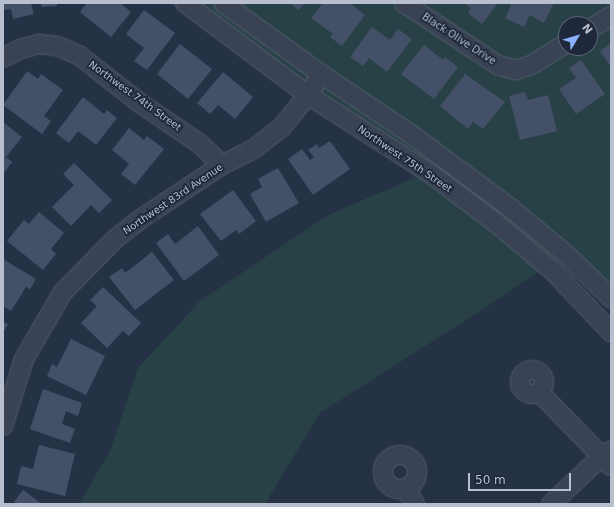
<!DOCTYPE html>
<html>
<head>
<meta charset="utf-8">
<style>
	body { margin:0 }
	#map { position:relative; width:614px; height:507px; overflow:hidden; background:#253145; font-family:"DejaVu Sans",sans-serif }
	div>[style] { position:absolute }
	.green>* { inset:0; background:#274146 }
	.building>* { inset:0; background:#445068 }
	.roads { filter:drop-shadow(0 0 1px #565e6f) drop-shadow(0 0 1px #565e6f) }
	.minor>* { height:18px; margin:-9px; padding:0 9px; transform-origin:9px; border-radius:9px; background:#3a4355 }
	.minor>.ring { margin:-9px; padding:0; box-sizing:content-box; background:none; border:18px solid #3a4355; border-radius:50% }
	span { translate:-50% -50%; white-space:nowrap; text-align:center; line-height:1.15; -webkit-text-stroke:3.5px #1e283a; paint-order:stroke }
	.street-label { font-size:10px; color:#b8bfce }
	.frame { position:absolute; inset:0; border:4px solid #b8bfce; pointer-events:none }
	.north { position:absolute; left:558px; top:16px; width:40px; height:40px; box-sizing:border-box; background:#1e283a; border:1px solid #5c6475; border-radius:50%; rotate:52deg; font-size:11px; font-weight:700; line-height:16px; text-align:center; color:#b8bfce }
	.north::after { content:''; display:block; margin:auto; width:14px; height:18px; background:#8bb0ff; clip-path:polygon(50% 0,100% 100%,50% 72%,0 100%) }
	.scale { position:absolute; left:468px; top:473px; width:103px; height:18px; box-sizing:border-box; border:2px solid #b8bfce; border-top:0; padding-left:5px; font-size:12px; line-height:14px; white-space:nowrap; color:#b8bfce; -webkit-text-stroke:3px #1e283a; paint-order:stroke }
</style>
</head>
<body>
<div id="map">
	<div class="green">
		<div style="clip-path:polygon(evenodd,171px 3px,611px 3px,611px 287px,572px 249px,482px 310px,320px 413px,265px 504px,79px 504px,110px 451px,138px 368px,200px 301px,328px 215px,416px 177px,171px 3px,566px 24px,590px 24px,590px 48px,566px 48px,566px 24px)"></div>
	</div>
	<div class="building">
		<div style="clip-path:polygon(3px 3px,31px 3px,34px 14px,13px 19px,11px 9px,3px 10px)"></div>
		<div style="clip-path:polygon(41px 3px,57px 3px,57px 6px,41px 7px)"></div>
		<div style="clip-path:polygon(87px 3px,120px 3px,131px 12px,111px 37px,80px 12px)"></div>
		<div style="clip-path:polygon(289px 3px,304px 3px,299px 10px)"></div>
		<div style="clip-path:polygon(323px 3px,350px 3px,365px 15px,342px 46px,330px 37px,333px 34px,311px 18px)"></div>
		<div style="clip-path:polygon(464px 3px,498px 3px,482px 24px,468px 13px,471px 8px)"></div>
		<div style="clip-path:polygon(512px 3px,554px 3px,544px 23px,530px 15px,524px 27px,505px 18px)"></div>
		<div style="clip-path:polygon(144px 10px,175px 33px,147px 70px,134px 61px,144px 48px,126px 34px)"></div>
		<div style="clip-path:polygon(372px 27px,390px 40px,398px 29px,412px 39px,387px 72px,369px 58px,363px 66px,350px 57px)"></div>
		<div style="clip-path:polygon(611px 43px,611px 67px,600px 51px)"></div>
		<div style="clip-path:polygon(180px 44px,212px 69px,188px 99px,157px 74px)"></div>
		<div style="clip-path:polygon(424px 45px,443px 60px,445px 57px,458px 67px,434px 99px,401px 74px)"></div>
		<div style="clip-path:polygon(581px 60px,605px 94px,576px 114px,559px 89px,576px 78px,569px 68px)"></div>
		<div style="clip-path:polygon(27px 71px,38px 79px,41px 74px,63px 90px,44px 116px,51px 121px,42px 134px,3px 105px)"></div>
		<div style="clip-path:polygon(223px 72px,253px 97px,235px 119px,218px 105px,210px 114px,197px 103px)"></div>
		<div style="clip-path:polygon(465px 74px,505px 102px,483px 129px,473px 122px,468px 129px,440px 106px)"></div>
		<div style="clip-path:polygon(525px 92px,528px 100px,548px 95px,557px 131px,520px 140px,509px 96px)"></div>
		<div style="clip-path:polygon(83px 97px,104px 114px,107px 110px,117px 118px,96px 145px,78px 131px,69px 143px,56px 133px)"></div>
		<div style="clip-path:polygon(3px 122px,22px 137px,6px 157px,12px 162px,3px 174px)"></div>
		<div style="clip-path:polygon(129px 128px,144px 140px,147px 136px,164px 149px,135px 185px,121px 174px,129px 164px,112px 150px)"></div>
		<div style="clip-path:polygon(330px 141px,350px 169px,313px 195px,288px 159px,302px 149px,310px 160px,314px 157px,308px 150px,317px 144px,319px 148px)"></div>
		<div style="clip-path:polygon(74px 163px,112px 200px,99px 213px,91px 205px,71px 226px,52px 207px,74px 185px,63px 174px)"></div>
		<div style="clip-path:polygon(278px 168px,299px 203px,266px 222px,250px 194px,262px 187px,258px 179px)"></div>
		<div style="clip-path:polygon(233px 190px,256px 221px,239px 234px,236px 230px,221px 241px,200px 214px)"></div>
		<div style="clip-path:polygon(39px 212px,64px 233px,51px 249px,56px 254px,43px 270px,7px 241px,24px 220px,29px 224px)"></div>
		<div style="clip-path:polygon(198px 226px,219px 255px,184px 281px,156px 243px,168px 234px,175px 244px)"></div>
		<div style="clip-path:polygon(152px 252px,174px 280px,135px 310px,109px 277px,122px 268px,125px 273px)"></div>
		<div style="clip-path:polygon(3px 259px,36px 279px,30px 289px,26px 287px,11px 311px,3px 306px)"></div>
		<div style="clip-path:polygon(103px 287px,141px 323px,129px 336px,123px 331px,107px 348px,81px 323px,97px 306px,90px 300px)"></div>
		<div style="clip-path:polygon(3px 322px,8px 324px,3px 333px)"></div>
		<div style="clip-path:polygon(71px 339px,105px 356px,86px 395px,47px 376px,52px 364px,57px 367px)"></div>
		<div style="clip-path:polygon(43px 389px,82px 403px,78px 416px,66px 411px,62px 424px,75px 429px,70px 443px,30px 429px)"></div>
		<div style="clip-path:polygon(39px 445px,75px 454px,65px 496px,17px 484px,21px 466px,33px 469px)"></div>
		<div style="clip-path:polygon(23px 490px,42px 504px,17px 504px,14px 502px)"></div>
	</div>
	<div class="roads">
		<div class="minor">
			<div style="left:185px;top:3px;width:154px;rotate:36.8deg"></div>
			<div style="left:308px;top:95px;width:146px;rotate:32.7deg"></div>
			<div style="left:431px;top:174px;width:81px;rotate:37deg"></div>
			<div style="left:496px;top:223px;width:76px;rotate:40.2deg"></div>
			<div style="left:554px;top:272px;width:83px;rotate:46.5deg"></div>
			<div style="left:223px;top:3px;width:121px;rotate:35.9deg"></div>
			<div style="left:321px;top:74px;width:110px;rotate:33.8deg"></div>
			<div style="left:412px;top:135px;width:119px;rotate:36.5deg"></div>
			<div style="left:508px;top:206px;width:77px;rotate:39.7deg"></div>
			<div style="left:567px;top:255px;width:62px;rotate:44.3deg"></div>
			<div style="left:404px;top:3px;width:113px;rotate:33.4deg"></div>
			<div style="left:498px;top:65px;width:19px;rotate:16deg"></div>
			<div style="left:516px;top:70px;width:18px;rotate:-19deg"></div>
			<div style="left:533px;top:64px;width:39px;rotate:-32deg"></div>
			<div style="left:590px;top:29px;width:25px;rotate:-32deg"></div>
			<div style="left:3px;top:58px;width:19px;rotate:-28deg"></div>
			<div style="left:20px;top:49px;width:20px;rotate:-15deg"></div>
			<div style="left:39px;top:44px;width:18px;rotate:6deg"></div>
			<div style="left:57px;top:46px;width:25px;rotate:23deg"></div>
			<div style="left:80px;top:56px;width:76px;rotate:38.1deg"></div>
			<div style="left:140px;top:103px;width:73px;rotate:34.3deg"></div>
			<div style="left:200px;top:144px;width:30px;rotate:44deg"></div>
			<div class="ring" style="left:520px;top:370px;width:6px;height:6px"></div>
			<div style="left:539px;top:392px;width:103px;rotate:45.8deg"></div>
			<div style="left:3px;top:426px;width:70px;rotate:-72.6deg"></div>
			<div style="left:24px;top:359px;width:78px;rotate:-59.8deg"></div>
			<div style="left:63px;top:292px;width:74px;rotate:-45.5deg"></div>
			<div style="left:115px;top:239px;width:34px;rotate:-38deg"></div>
			<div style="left:142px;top:218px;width:96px;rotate:-33.5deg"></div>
			<div style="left:222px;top:165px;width:37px;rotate:-27deg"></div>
			<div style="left:255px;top:148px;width:33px;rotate:-38deg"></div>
			<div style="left:281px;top:128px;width:43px;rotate:-50.7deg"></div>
			<div style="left:308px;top:95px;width:25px;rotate:-58deg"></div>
			<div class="ring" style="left:383px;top:455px;width:16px;height:16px"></div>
			<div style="left:405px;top:488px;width:19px;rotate:58deg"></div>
			<div style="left:551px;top:504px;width:69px;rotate:-43.2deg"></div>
			<div style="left:601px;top:457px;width:11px;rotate:-34deg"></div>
		</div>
	</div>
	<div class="street-label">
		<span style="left:459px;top:39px;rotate:33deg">Black Olive Drive</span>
		<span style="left:135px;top:96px;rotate:36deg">Northwest 74th Street</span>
		<span style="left:405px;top:159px;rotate:34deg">Northwest 75th Street</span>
		<span style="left:173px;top:199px;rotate:-34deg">Northwest 83rd Avenue</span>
	</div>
	<div class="frame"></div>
	<div class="north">N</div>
	<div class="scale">50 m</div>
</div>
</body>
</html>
